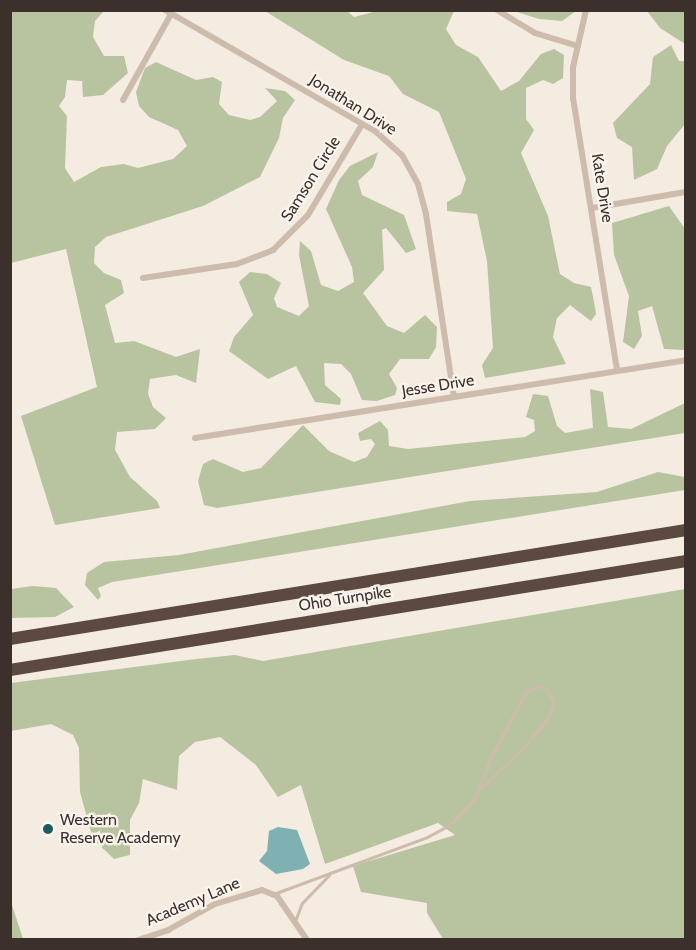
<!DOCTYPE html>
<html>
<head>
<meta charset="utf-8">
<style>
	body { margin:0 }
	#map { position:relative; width:696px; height:950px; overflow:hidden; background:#f4ebe1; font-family:Cabin,sans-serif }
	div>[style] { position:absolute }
	.green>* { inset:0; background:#b8c4a0 }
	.water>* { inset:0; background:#7fb0b2 }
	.service>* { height:3px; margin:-1.5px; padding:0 1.5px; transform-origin:1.5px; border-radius:1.5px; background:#cdbbac }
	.minor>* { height:6px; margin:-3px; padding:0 3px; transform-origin:3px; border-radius:3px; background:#cdbbac }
	.motorway>* { height:12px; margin:-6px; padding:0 6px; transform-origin:6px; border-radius:6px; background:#5c4a42 }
	.dots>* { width:16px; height:16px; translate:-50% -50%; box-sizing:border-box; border:3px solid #fbf5ee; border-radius:50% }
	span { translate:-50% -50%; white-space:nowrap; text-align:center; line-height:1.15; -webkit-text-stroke:4.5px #fbf5ee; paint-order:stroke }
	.street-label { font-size:16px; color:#3b302b }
	.poi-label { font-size:16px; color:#3b302b }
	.left { translate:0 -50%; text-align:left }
	.frame { position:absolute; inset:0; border:12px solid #3b302b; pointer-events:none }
</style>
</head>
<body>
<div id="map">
	<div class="green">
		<div style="clip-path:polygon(11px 10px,104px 11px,95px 21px,93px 37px,104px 56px,124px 56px,128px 73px,103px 95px,83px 97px,82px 81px,67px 80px,65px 97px,59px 106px,67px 116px,65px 168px,74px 182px,101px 167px,124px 164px,138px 168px,173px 159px,187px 146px,178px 130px,149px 117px,139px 106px,136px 92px,145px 68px,156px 62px,196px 80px,213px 77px,222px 82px,219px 104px,229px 115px,250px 120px,260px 117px,277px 101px,265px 88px,285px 91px,295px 100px,283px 118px,279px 138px,260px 177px,203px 206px,106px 237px,95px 247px,94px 263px,104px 273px,121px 280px,124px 293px,105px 305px,115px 343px,134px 341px,176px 357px,200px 349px,196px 383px,176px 375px,150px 379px,148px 394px,153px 407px,166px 418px,155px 429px,117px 432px,115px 450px,130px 477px,157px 501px,160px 508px,55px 525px,21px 416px,97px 387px,66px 249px,11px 263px)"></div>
		<div style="clip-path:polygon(265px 11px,347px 11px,354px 17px,377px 11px,454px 11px,446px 29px,456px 45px,478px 57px,501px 91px,519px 81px,541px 54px,554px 49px,564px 55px,563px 78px,553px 84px,543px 80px,526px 88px,526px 119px,534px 130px,521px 153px,548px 216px,560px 274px,574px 283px,591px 287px,595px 307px,596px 314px,591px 321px,570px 305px,557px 318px,553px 337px,566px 364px,485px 378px,482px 365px,493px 348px,487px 261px,477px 214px,447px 211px,447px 202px,461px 194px,466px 179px,439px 112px,403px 94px,389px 76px,344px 60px)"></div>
		<div style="clip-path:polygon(514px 11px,576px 11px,562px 21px,539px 19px)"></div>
		<div style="clip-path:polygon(647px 11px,685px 11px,685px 44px,660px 28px)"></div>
		<div style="clip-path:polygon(671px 45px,679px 61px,685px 61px,685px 124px,667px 146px,657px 169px,634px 180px,632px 147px,617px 138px,613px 123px,650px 84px,653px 57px)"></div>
		<div style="clip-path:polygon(378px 152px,373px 167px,358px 181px,362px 195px,404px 215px,416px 249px,406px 253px,386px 228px,382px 230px,384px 270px,363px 293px,387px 326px,404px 333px,425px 315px,437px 327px,436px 347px,429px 359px,400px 359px,389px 374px,397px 388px,395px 395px,377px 401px,362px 400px,351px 374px,341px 364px,324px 363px,325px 385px,341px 399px,340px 405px,315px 402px,296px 366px,268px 379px,229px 351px,234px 337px,253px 315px,239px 282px,250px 272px,267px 274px,281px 283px,274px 298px,277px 307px,299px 316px,309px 306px,299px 255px,300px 241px,311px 251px,321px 285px,338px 291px,354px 282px,352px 267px,326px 209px,339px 180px,350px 166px)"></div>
		<div style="clip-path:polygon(669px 206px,685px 229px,685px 350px,664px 349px,652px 306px,638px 311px,642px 336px,634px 349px,623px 342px,629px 296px,614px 255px,612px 223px)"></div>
		<div style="clip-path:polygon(590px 389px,603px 392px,608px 427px,631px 429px,685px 403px,685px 433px,217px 508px,204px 505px,198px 481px,203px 464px,213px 459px,243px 472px,261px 468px,303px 425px,329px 451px,354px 462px,367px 457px,375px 444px,371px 439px,360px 441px,358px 433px,380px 421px,388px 430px,389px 446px,408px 449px,525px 437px,535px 431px,534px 420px,526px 417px,533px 394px,548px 396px,557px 426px,565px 433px,593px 428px)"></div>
		<div style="clip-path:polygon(658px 472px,685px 477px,685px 490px,112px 582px,98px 588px,101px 596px,98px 600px,85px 585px,87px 573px,104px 562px,179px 555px,470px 501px,597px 492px)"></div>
		<div style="clip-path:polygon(33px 586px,56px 588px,74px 607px,55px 617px,11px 618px,11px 589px)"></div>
		<div style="clip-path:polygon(685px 589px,685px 939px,443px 939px,427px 913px,427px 903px,361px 892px,353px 866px,455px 835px,438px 823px,325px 864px,301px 785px,278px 797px,256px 765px,220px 737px,195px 742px,179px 756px,177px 790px,143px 779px,139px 803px,130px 820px,130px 855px,114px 859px,93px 839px,80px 792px,79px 748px,73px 735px,51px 724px,11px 731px,11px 683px,196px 659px,235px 655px,263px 661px)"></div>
		<div style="clip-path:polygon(10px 902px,11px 902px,23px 939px,11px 939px)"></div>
	</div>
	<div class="water">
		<div style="clip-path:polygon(278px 827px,297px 830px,310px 864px,303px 869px,276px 874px,259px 861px,267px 851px,269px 831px)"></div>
	</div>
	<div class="service">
		<div style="left:276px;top:893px;width:161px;rotate:-20.3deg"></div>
		<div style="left:427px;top:837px;width:27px;rotate:-28deg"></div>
		<div style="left:451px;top:824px;width:35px;rotate:-47deg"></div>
		<div style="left:475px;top:798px;width:40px;rotate:-69deg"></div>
		<div style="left:489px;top:761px;width:77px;rotate:-62.1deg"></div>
		<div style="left:525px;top:693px;width:14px;rotate:-30deg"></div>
		<div style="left:537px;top:686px;width:9px;rotate:13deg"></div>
		<div style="left:546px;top:688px;width:17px;rotate:62deg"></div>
		<div style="left:554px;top:703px;width:17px;rotate:114deg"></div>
		<div style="left:547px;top:719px;width:33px;rotate:129deg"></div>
		<div style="left:526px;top:745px;width:62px;rotate:136.3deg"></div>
		<div style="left:295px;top:921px;width:19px;rotate:-69deg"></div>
		<div style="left:302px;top:903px;width:39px;rotate:-46deg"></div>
	</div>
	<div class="minor">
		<div style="left:165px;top:10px;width:242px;rotate:30deg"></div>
		<div style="left:375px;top:131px;width:36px;rotate:42deg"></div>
		<div style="left:402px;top:155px;width:33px;rotate:61deg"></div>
		<div style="left:418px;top:184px;width:31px;rotate:75deg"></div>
		<div style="left:426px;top:214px;width:185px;rotate:81.3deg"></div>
		<div style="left:497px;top:10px;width:44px;rotate:31.2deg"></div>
		<div style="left:535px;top:33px;width:45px;rotate:16.8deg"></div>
		<div style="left:586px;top:10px;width:58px;rotate:102.8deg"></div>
		<div style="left:573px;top:67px;width:31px;rotate:90deg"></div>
		<div style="left:573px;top:98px;width:276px;rotate:80.8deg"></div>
		<div style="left:123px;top:100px;width:98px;rotate:-60.8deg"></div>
		<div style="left:592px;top:208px;width:95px;rotate:-9.7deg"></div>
		<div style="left:143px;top:278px;width:95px;rotate:-8.5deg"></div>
		<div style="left:237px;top:264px;width:39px;rotate:-21deg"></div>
		<div style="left:273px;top:250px;width:49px;rotate:-45deg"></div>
		<div style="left:308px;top:215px;width:104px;rotate:-59.2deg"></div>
		<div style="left:195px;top:438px;width:497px;rotate:-9deg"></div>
		<div style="left:138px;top:940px;width:32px;rotate:-18deg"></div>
		<div style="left:168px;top:930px;width:54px;rotate:-29deg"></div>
		<div style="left:215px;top:904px;width:49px;rotate:-16.6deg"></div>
		<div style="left:262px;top:890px;width:16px;rotate:22deg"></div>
		<div style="left:277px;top:896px;width:53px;rotate:55.7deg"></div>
	</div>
	<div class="motorway">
		<div style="left:10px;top:639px;width:685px;rotate:-9.16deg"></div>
		<div style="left:10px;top:670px;width:685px;rotate:-9.16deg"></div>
	</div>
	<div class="dots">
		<div style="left:48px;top:829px;background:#1f5a5e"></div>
	</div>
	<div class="street-label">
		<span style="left:353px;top:105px;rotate:32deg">Jonathan Drive</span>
		<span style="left:311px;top:179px;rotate:-58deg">Samson Circle</span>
		<span style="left:602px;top:188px;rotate:81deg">Kate Drive</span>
		<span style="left:438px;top:386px;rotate:-9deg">Jesse Drive</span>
		<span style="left:345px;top:599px;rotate:-9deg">Ohio Turnpike</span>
		<span style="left:193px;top:902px;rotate:-23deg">Academy Lane</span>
	</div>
	<div class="poi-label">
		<span class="left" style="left:60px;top:829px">Western<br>Reserve Academy</span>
	</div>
	<div class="frame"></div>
</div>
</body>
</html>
